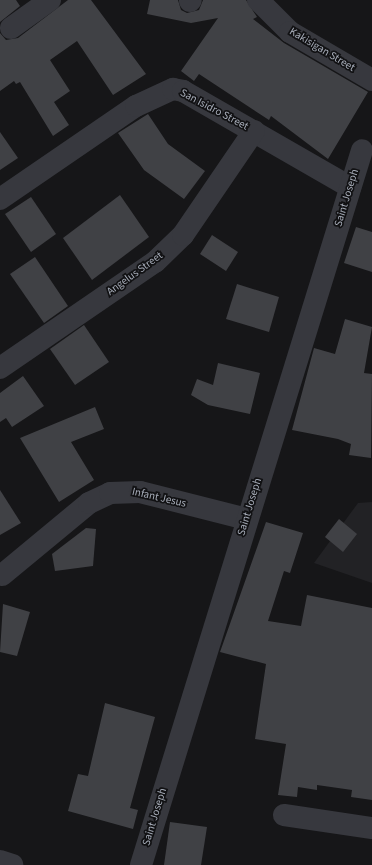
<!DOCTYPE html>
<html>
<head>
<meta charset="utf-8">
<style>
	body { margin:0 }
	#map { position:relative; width:372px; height:865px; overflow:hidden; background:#161618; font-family:"Source Sans 3",sans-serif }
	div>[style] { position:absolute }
	.built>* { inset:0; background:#222225 }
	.building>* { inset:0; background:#404145 }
	.minor>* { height:22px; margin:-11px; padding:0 11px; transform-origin:11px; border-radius:11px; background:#37383e }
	span { translate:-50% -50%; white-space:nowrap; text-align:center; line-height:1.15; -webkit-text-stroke:3.5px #111113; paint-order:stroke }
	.street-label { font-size:11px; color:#a7adb9 }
</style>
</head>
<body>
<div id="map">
	<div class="built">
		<div style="clip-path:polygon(372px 502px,372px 583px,314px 563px,358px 503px)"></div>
	</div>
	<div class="building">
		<div style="clip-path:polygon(0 0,16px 0,20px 6px,0 22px)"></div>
		<div style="clip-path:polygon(68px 0,91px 0,146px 74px,113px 95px,77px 41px,50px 60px,70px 91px,54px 102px,69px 125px,53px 136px,20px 82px,16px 84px,14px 81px,0 91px,0 33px,6px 40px,18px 38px)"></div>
		<div style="clip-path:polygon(150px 0,178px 0,181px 10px,187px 13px,199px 10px,203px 0,246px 0,257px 17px,253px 19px,284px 43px,368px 92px,328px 159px,271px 116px,269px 120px,199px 74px,194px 81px,181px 71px,218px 18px,191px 23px,147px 14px)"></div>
		<div style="clip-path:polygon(148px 114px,168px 144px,205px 171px,184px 199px,144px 170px,118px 133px)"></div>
		<div style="clip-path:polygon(0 132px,18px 158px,0 170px)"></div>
		<div style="clip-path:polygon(120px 195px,149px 237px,92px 280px,63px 238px)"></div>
		<div style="clip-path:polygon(31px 197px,56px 234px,31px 252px,5px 214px)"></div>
		<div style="clip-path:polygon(356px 227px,372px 232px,372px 272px,344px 263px)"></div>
		<div style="clip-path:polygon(212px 235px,238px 252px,226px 271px,200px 254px)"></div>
		<div style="clip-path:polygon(35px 257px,68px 306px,44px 323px,10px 274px)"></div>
		<div style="clip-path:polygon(237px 284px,279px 297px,269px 332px,226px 319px)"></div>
		<div style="clip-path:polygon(345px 319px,372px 327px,364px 373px,372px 374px,371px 458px,349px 455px,351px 444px,338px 439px,292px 430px,314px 348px,335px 354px)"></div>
		<div style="clip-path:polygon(84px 325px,109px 362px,75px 385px,50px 349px)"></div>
		<div style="clip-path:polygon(218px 363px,260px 373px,250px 414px,208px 405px,191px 395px,197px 379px,213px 385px)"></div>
		<div style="clip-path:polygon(23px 376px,44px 406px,12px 427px,6px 418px,0 422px,0 393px)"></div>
		<div style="clip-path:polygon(95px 407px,104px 429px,71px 442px,94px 480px,59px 502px,20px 438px)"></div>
		<div style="clip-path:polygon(0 490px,21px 523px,0 535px)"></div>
		<div style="clip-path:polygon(339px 519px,357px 534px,343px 552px,325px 537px)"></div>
		<div style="clip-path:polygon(266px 522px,303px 533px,290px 573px,284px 571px,268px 621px,301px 626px,307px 595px,372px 608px,372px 800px,351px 797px,352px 790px,317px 785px,317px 790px,298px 787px,297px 797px,278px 795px,286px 744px,255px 739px,266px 664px,220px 652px)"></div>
		<div style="clip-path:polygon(86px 528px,96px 529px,93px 566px,55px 571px,52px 554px)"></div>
		<div style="clip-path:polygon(3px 604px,30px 612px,17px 656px,0 652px)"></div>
		<div style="clip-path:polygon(105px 703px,155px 717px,130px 808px,138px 810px,133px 829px,68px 811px,78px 774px,88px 776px)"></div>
		<div style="clip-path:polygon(170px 822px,207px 827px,201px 865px,164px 865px)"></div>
	</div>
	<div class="minor">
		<div style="left:258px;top:0;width:45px;rotate:45deg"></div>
		<div style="left:290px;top:32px;width:95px;rotate:30.3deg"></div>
		<div style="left:190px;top:1px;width:1px;rotate:-45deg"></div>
		<div style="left:11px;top:28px;width:48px;rotate:-35.7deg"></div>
		<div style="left:0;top:199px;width:165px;rotate:-34.4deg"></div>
		<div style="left:136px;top:106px;width:41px;rotate:-24.7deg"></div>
		<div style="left:173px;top:89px;width:10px;rotate:11deg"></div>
		<div style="left:183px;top:91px;width:193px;rotate:29.9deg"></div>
		<div style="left:0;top:368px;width:188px;rotate:-34.4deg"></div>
		<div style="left:155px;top:262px;width:39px;rotate:-44deg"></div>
		<div style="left:183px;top:235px;width:126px;rotate:-55.7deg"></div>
		<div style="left:2px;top:575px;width:113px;rotate:-39.6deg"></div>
		<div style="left:89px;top:503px;width:23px;rotate:-25deg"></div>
		<div style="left:110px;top:493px;width:30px;rotate:-2deg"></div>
		<div style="left:140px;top:492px;width:110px;rotate:14.2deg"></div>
		<div style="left:284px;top:815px;width:89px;rotate:8.4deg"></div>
		<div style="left:0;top:861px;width:13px;rotate:18deg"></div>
		<div style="left:141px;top:865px;width:748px;rotate:-72.82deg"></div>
	</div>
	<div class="street-label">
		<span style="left:322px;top:50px;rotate:31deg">Kakisigan Street</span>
		<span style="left:214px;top:110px;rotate:28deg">San Isidro Street</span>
		<span style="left:347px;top:198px;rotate:-73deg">Saint Joseph</span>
		<span style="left:135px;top:274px;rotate:-36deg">Angelus Street</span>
		<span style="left:159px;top:498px;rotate:13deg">Infant Jesus</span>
		<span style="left:250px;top:507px;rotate:-73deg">Saint Joseph</span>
		<span style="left:155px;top:817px;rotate:-73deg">Saint Joseph</span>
	</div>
</div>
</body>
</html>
